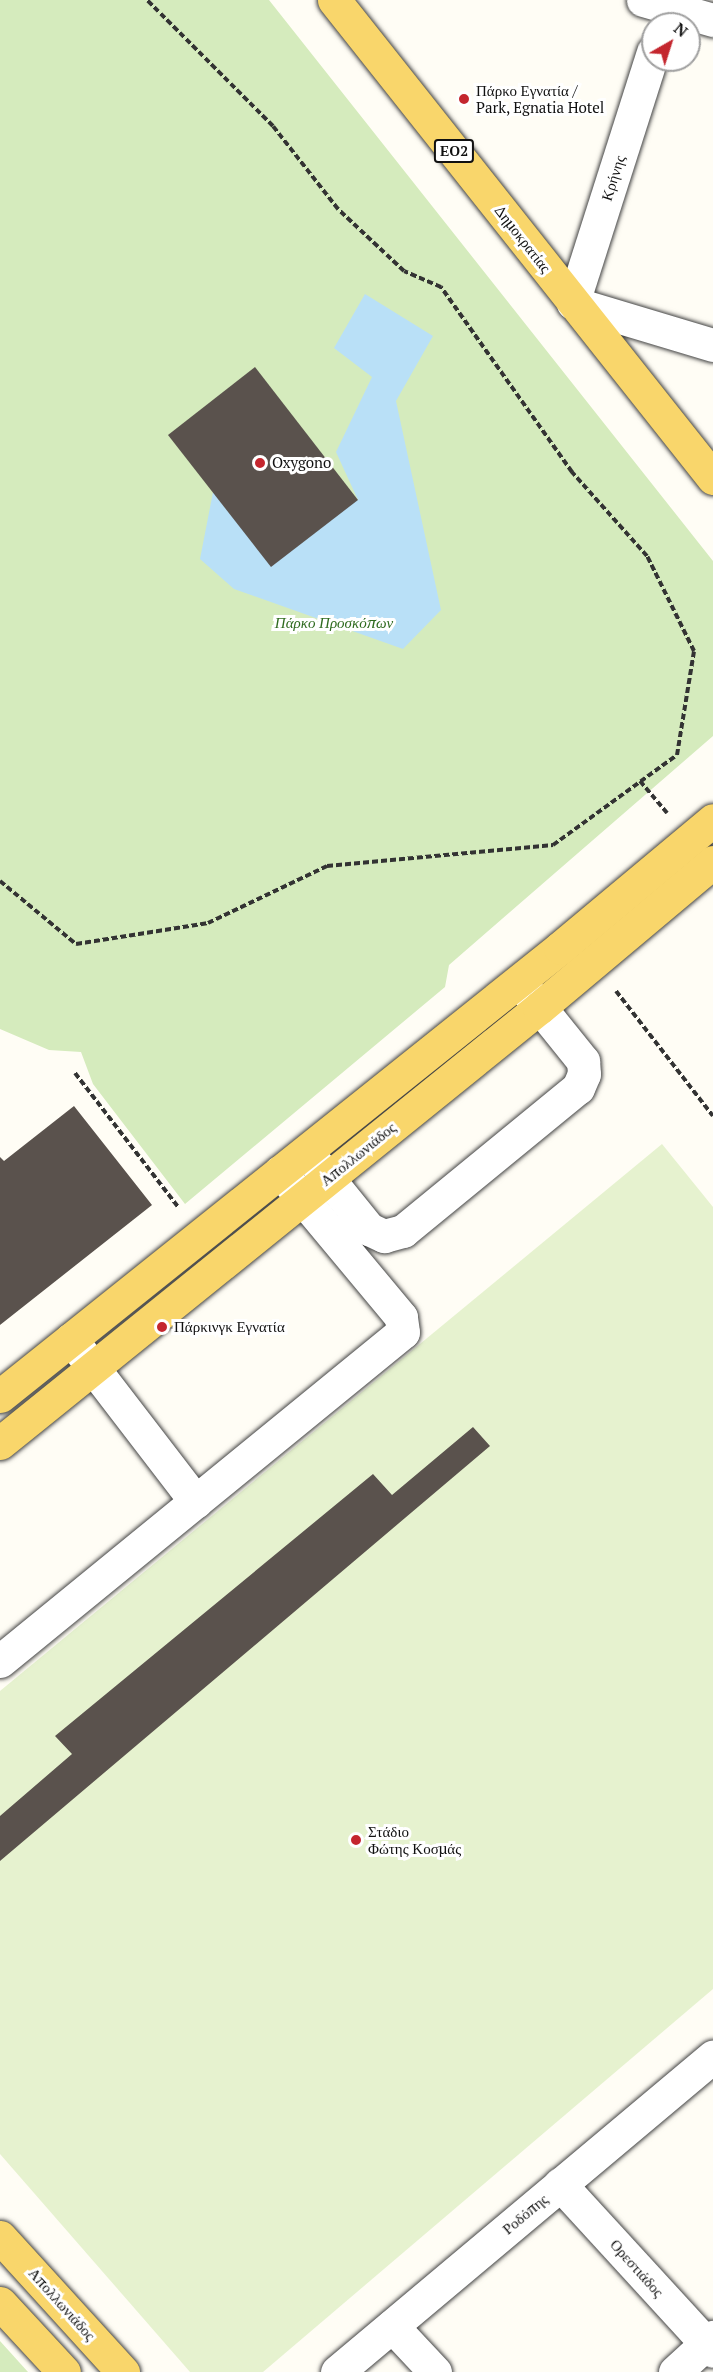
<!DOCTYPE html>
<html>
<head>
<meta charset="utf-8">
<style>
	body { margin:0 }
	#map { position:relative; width:713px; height:2372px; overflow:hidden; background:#fffdf5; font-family:"PT Serif",serif }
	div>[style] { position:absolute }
	.green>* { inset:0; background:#d5ebbd }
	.pitch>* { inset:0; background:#e6f2cf }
	.water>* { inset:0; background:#b9e0f7 }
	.building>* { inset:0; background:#5a524d }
	.path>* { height:4px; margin-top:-2px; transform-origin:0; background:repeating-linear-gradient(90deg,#333 0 6px,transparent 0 9px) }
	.roads { filter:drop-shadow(0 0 2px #444) drop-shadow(0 0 2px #444) }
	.minor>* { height:33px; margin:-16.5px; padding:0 16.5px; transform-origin:16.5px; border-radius:16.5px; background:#fff }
	.major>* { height:33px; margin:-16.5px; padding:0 16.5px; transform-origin:16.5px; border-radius:16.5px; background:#f9d66b }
	.dots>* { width:16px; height:16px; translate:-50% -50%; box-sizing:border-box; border:3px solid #fff; border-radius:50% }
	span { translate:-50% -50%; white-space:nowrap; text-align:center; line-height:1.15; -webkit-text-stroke:6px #fff; paint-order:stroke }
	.shield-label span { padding:2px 4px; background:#fff; border:2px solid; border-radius:4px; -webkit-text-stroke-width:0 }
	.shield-label { font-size:14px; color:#111; font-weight:700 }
	.poi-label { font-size:15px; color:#111 }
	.left { translate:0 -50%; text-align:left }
	.street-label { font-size:15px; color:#111 }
	.park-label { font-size:15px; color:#2f6b1f; font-style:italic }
	.north { position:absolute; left:641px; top:12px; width:60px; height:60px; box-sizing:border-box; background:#fff; border:2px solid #a0a0a0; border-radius:50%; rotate:39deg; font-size:16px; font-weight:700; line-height:24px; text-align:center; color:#111 }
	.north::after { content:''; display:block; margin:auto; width:21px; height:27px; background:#c4262e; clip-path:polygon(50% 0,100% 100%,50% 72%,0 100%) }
</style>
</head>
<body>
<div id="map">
	<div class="green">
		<div style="clip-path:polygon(0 0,269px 0,713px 561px,713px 736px,449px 965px,445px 987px,185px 1204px,93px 1084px,81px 1052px,49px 1050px,0 1029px)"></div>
		<div style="clip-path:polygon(0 2341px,28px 2372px,0 2372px)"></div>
	</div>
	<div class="pitch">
		<div style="clip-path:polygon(662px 1144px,713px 1207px,713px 1989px,263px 2372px,190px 2372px,0 2154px,0 1691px)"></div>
	</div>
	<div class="water">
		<div style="clip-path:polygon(365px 294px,433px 336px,396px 401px,441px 610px,403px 649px,234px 589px,200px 559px,213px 492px,358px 500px,336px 452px,372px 377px,334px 348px)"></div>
	</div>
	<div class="building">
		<div style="clip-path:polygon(255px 367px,358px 500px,271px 567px,168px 435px)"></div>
		<div style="clip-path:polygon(74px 1106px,152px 1205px,0 1325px,0 1157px,4px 1161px)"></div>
		<div style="clip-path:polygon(473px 1427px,490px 1446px,0 1861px,0 1816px,72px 1754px,55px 1736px,373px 1474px,392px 1495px)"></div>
	</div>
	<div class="path">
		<div style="left:640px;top:781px;width:42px;rotate:49.8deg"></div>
		<div style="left:0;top:881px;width:99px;rotate:39.7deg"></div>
		<div style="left:76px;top:944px;width:134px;rotate:-9deg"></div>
		<div style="left:208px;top:923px;width:132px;rotate:-25.6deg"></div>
		<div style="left:327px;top:866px;width:227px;rotate:-5.3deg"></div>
		<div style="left:553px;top:845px;width:153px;rotate:-36deg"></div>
		<div style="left:677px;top:755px;width:105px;rotate:-80.7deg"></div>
		<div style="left:694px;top:651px;width:106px;rotate:-116.3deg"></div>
		<div style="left:647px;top:556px;width:113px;rotate:-131.8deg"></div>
		<div style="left:572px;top:472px;width:227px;rotate:-125.3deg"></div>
		<div style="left:441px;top:287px;width:40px;rotate:-156.6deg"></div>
		<div style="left:404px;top:271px;width:91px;rotate:-136.8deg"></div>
		<div style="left:338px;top:209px;width:105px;rotate:-128.1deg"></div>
		<div style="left:273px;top:126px;width:178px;rotate:-135deg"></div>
		<div style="left:616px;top:991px;width:158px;rotate:52.2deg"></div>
		<div style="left:75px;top:1073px;width:170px;rotate:52.4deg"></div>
	</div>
	<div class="roads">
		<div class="minor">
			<div style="left:643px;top:0;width:73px;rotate:15.9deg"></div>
			<div style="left:653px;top:52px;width:263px;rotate:107.7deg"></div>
			<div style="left:573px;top:303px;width:146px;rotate:16.7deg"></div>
			<div style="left:310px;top:1156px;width:94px;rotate:51.1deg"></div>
			<div style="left:369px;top:1229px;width:17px;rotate:25deg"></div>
			<div style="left:384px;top:1236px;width:20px;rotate:-15deg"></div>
			<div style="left:403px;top:1231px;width:226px;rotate:-39.3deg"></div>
			<div style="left:578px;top:1088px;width:15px;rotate:-67deg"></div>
			<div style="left:584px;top:1074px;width:13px;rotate:-94deg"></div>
			<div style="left:583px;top:1061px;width:97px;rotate:-128.8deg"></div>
			<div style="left:71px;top:1339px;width:205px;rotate:52.5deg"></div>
			<div style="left:0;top:1661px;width:520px;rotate:-39.23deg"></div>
			<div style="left:403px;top:1332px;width:15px;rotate:-98deg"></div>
			<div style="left:401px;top:1317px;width:189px;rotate:-129.8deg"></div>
			<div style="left:560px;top:2184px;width:226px;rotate:47.5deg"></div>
			<div style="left:392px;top:2326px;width:63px;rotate:46.9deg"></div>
			<div style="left:337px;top:2372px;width:491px;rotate:-40deg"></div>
			<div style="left:675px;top:2372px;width:52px;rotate:-42.6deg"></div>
		</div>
		<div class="major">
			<div style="left:334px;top:0;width:610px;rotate:51.59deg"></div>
			<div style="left:0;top:1396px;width:717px;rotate:-38.66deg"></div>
			<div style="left:560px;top:948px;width:199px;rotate:-39.9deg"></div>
			<div style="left:0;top:1443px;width:693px;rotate:-38.91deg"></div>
			<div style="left:539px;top:1008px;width:227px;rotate:-40deg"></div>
			<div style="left:0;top:2237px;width:183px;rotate:47.7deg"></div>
			<div style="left:0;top:2303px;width:94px;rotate:47.2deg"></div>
		</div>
	</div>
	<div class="dots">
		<div style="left:464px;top:99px;background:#c4262e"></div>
		<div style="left:260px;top:463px;background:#c4262e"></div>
		<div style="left:162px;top:1327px;background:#c4262e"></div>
		<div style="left:356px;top:1840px;background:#c4262e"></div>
	</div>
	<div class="shield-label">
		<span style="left:454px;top:151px">ΕΟ2</span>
	</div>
	<div class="poi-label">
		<span class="left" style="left:476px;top:99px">Πάρκο Εγνατία /<br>Park, Egnatia Hotel</span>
		<span class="left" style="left:272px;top:463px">Oxygono</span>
		<span class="left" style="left:174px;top:1327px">Πάρκινγκ Εγνατία</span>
		<span class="left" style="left:368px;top:1840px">Στάδιο<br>Φώτης Κοσμάς</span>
	</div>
	<div class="street-label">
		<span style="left:613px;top:178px;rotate:-72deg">Κρήνης</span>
		<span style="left:523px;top:239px;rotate:52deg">Δημοκρατίας</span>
		<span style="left:358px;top:1154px;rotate:-39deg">Απολλωνιάδος</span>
		<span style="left:525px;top:2214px;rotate:-40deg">Ροδόπης</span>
		<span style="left:637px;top:2268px;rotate:48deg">Ορεστιάδος</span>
		<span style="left:62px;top:2304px;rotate:48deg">Απολλωνιάδος</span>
	</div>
	<div class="park-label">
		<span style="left:334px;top:623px">Πάρκο Προσκόπων</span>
	</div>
	<div class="north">N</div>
</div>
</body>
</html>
